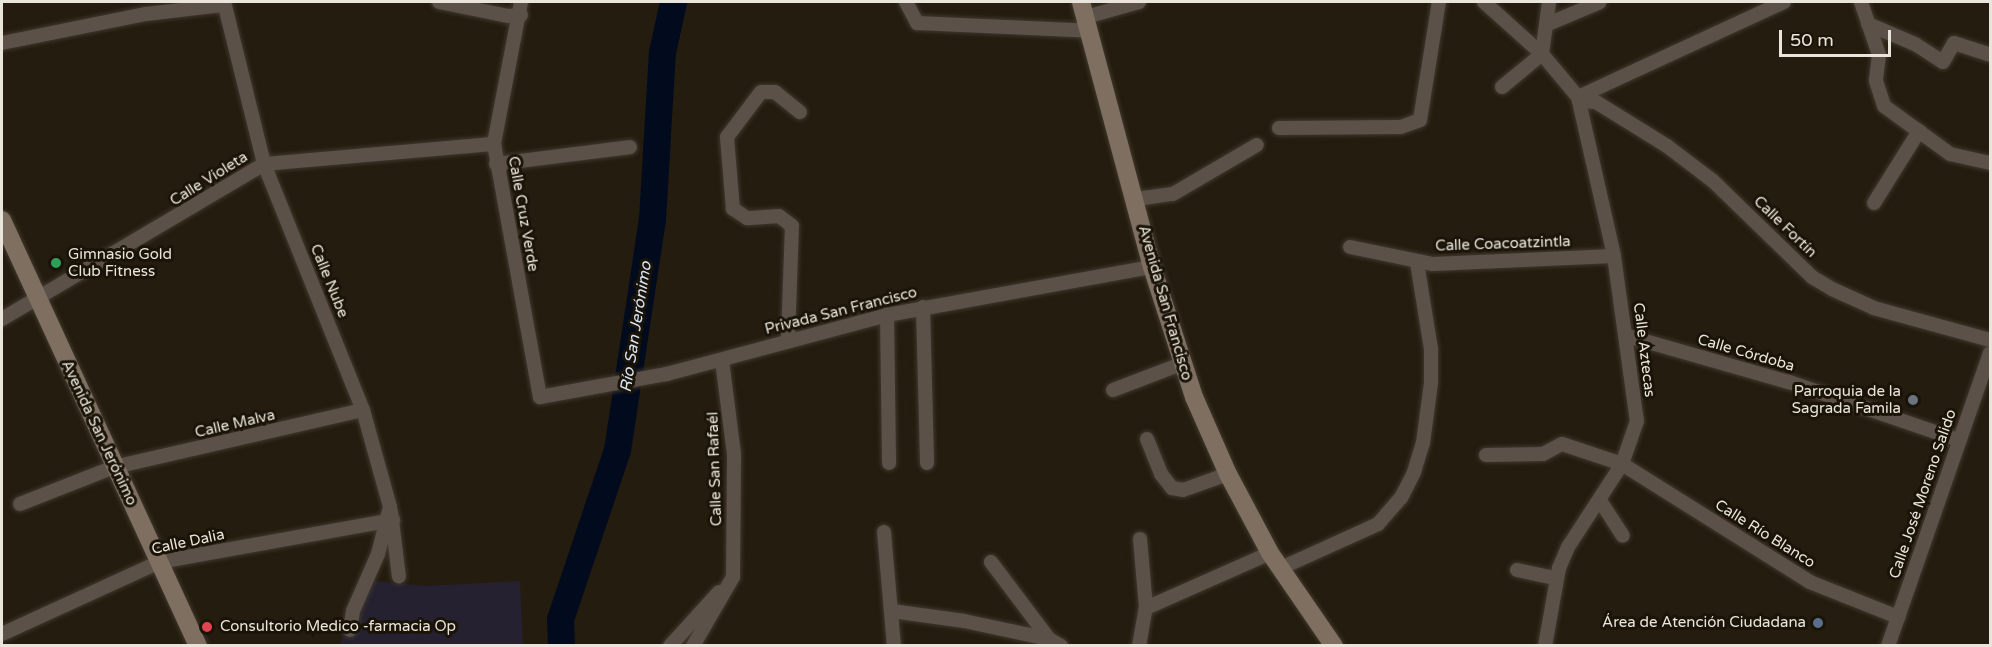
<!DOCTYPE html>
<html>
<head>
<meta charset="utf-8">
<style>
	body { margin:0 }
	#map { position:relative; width:1992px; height:647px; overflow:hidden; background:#241c0f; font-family:"Varela Round",sans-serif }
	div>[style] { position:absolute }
	.education>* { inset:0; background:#252131 }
	.river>* { height:27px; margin:-13.5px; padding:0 13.5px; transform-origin:13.5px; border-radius:13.5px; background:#020b1d }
	.roads { filter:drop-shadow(0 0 2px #40382c) drop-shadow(0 0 2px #40382c) }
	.street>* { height:14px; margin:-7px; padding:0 7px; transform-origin:7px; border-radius:7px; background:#5b5149 }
	.secondary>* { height:18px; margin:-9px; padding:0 9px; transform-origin:9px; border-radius:9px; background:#7e6f61 }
	.dots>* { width:16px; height:16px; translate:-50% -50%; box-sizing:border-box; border:3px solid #1a1307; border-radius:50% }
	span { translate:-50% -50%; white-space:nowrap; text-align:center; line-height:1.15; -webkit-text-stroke:6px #1a1307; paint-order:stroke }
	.street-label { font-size:15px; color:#eae5dc }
	.poi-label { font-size:15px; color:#eae5dc }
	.left { translate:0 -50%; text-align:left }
	.right { translate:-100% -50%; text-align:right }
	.water-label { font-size:16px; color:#d8e4f7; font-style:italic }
	.frame { position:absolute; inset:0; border:3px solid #eae5dc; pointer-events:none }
	.scale { position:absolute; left:1779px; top:30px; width:112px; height:27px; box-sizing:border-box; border:3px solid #eae5dc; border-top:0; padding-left:8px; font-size:18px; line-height:21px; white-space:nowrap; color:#eae5dc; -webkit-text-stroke:4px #1a1307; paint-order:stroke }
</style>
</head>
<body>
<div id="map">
	<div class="education">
		<div style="clip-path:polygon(366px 580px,426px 586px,520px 581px,523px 645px,340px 646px,350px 607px)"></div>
	</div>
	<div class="river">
		<div style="left:561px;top:646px;width:27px;rotate:-92deg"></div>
		<div style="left:560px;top:619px;width:178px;rotate:-71.4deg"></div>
		<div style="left:617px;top:450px;width:234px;rotate:-81.4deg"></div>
		<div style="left:652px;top:219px;width:167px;rotate:-86.6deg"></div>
		<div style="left:662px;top:52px;width:51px;rotate:-77.6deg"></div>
	</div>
	<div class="roads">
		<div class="street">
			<div style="left:224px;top:2px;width:167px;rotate:76.1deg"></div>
			<div style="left:264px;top:164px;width:265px;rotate:68.1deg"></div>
			<div style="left:363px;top:410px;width:101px;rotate:74.4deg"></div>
			<div style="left:390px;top:507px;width:49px;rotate:104.3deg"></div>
			<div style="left:378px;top:554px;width:62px;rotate:113.7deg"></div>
			<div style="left:353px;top:611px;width:19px;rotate:99deg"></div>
			<div style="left:439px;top:2px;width:70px;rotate:11.5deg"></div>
			<div style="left:508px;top:16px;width:13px;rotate:-4deg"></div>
			<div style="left:521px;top:2px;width:145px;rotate:100.8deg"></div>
			<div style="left:494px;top:144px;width:257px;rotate:79.7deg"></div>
			<div style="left:540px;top:397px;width:129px;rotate:-10.3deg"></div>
			<div style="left:667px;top:374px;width:228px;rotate:-15deg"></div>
			<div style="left:887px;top:315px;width:269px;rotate:-10.3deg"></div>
			<div style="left:906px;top:2px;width:24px;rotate:62deg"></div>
			<div style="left:917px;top:23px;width:173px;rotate:2.6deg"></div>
			<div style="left:1484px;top:2px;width:78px;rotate:41.9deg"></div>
			<div style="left:1542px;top:54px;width:56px;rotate:50.1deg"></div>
			<div style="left:1578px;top:97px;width:163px;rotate:77.2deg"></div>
			<div style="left:1614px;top:256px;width:167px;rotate:82.1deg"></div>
			<div style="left:1637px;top:421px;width:46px;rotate:109.2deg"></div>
			<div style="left:1622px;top:464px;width:99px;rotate:123deg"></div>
			<div style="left:1568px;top:547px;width:23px;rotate:113deg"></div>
			<div style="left:1559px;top:568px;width:79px;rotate:100.2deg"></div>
			<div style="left:1861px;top:2px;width:56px;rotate:71.2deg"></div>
			<div style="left:1879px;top:55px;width:26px;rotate:97deg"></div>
			<div style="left:1876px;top:81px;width:26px;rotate:72deg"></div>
			<div style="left:1884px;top:106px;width:82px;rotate:36deg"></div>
			<div style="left:1950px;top:154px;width:41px;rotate:12.7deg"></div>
			<div style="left:1086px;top:17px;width:55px;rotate:-15.8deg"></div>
			<div style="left:1548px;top:24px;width:56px;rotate:-22.9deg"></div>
			<div style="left:1868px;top:24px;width:51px;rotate:23.1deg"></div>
			<div style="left:1915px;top:44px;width:33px;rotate:33deg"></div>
			<div style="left:1943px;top:62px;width:22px;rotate:-60deg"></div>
			<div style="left:1954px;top:43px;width:38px;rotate:18deg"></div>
			<div style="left:2px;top:43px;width:147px;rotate:-11.4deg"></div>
			<div style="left:146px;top:14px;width:79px;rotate:-6.6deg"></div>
			<div style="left:1542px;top:54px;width:52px;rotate:-82.3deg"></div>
			<div style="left:1502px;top:87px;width:52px;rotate:-39.5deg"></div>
			<div style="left:1578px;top:97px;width:227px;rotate:-24.8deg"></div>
			<div style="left:1579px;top:101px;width:17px;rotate:3deg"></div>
			<div style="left:1596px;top:102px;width:84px;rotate:31.8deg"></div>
			<div style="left:1667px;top:146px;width:58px;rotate:37.3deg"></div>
			<div style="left:1713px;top:181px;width:138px;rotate:44.1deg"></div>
			<div style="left:1812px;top:277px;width:23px;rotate:31deg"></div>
			<div style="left:1832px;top:289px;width:46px;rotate:24.3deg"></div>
			<div style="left:1874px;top:308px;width:120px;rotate:15.4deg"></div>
			<div style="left:1279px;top:128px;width:122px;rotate:-0.5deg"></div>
			<div style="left:1401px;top:127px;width:20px;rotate:-20deg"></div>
			<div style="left:1420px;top:120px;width:120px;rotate:-80.9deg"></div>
			<div style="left:496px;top:164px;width:135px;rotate:-7.2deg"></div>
			<div style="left:1136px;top:199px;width:37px;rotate:-8deg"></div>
			<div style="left:1173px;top:194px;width:97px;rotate:-30.3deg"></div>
			<div style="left:1874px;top:203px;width:85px;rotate:-58deg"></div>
			<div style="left:1350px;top:247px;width:85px;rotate:11.6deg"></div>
			<div style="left:1433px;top:264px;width:181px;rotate:-2.5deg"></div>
			<div style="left:923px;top:307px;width:156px;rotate:88.5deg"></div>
			<div style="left:887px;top:315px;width:148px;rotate:89.2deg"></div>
			<div style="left:2px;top:319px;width:304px;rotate:-30.6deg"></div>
			<div style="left:264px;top:164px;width:231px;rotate:-5deg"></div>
			<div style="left:1627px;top:336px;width:168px;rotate:15.9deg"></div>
			<div style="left:1789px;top:382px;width:179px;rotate:18.9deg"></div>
			<div style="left:788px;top:339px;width:113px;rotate:-88deg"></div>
			<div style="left:792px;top:226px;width:16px;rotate:-142deg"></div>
			<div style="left:779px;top:216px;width:32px;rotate:176deg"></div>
			<div style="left:747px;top:218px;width:17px;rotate:-147deg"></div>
			<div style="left:733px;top:209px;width:72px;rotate:-94.8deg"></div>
			<div style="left:727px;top:137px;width:56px;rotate:-52.9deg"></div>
			<div style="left:761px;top:92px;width:14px"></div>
			<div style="left:775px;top:92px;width:32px;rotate:39deg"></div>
			<div style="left:1113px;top:390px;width:73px;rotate:-20.9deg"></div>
			<div style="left:1147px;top:439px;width:38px;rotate:68deg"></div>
			<div style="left:1161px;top:474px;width:18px;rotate:52deg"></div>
			<div style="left:1172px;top:488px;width:11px;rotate:10deg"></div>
			<div style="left:1183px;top:490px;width:48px;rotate:-19.6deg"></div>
			<div style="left:1486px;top:455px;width:57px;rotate:-1deg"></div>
			<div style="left:1543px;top:454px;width:21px;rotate:-28deg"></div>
			<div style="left:1562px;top:444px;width:63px;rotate:18.4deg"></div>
			<div style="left:1622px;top:464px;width:222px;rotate:32.1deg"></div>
			<div style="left:1810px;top:582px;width:95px;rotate:21.7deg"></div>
			<div style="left:1601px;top:502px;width:40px;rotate:57.1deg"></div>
			<div style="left:20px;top:504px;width:101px;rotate:-21.5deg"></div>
			<div style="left:114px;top:467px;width:255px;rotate:-12.9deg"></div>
			<div style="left:391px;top:512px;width:65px;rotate:83deg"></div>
			<div style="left:884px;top:532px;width:114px;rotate:85deg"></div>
			<div style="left:1140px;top:539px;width:69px;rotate:85deg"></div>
			<div style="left:991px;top:562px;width:96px;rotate:53deg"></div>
			<div style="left:1281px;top:568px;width:107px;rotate:-24.4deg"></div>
			<div style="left:1378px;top:524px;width:35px;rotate:-49deg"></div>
			<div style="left:1401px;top:498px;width:29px;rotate:-63deg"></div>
			<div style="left:1414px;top:472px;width:30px;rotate:-73deg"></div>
			<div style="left:1423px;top:443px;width:61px;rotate:-82.4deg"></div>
			<div style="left:1431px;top:383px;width:34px;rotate:-90deg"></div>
			<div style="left:1431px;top:349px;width:87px;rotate:-99.2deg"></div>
			<div style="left:1517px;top:570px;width:40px;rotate:12deg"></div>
			<div style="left:892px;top:611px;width:73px;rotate:7.9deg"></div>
			<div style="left:964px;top:621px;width:87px;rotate:12deg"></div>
			<div style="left:1049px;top:639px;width:14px;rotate:30deg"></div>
			<div style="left:2px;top:634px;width:173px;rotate:-24.6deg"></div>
			<div style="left:159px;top:562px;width:238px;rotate:-10.2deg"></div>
			<div style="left:670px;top:646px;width:73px;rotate:-47.8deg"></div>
			<div style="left:693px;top:646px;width:80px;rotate:-59.9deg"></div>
			<div style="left:733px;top:577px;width:123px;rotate:-89.5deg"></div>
			<div style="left:734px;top:454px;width:95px;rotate:-97.3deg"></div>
			<div style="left:1139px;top:646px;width:39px;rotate:-80deg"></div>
			<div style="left:1146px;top:608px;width:136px;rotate:-23.9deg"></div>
			<div style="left:1888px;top:646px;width:310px;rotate:-70.8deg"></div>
		</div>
		<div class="secondary">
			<div style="left:1081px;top:2px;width:274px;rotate:75deg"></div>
			<div style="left:1152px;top:267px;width:137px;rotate:72.1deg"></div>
			<div style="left:1194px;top:397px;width:84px;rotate:66.2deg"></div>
			<div style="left:1228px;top:474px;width:89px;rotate:62deg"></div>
			<div style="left:1270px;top:553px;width:113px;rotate:55.5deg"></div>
			<div style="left:2px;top:220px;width:469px;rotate:65.3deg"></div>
		</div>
	</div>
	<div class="dots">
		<div style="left:56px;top:263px;background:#2e9e5b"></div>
		<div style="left:1913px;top:400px;background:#6b7280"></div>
		<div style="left:1818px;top:623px;background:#5c6f8a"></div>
		<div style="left:207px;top:627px;background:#e0444e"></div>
	</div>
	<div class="street-label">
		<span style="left:209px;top:179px;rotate:-32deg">Calle Violeta</span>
		<span style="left:523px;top:214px;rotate:80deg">Calle Cruz Verde</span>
		<span style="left:1785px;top:227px;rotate:44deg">Calle Fortín</span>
		<span style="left:1503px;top:244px;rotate:-2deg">Calle Coacoatzintla</span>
		<span style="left:329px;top:281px;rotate:68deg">Calle Nube</span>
		<span style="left:1165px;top:303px;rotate:74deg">Avenida San Francisco</span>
		<span style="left:841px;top:311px;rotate:-14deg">Privada San Francisco</span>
		<span style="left:1644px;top:350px;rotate:83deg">Calle Aztecas</span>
		<span style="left:1746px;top:353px;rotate:16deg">Calle Córdoba</span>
		<span style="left:235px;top:424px;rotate:-13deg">Calle Malva</span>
		<span style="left:99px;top:433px;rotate:65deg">Avenida San Jerónimo</span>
		<span style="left:715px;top:469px;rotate:-92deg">Calle San Rafaél</span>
		<span style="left:1923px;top:494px;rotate:-71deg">Calle José Moreno Salido</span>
		<span style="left:1765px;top:534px;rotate:32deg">Calle Río Blanco</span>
		<span style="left:188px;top:542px;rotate:-12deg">Calle Dalia</span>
	</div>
	<div class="poi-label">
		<span class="left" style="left:68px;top:263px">Gimnasio Gold<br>Club Fitness</span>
		<span class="right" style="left:1901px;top:400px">Parroquia de la<br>Sagrada Famila</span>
		<span class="right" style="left:1806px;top:623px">Área de Atención Ciudadana</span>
		<span class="left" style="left:220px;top:627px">Consultorio Medico -farmacia Op</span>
	</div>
	<div class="water-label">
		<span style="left:636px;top:327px;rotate:-81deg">Río San Jerónimo</span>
	</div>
	<div class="frame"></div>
	<div class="scale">50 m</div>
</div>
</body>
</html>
